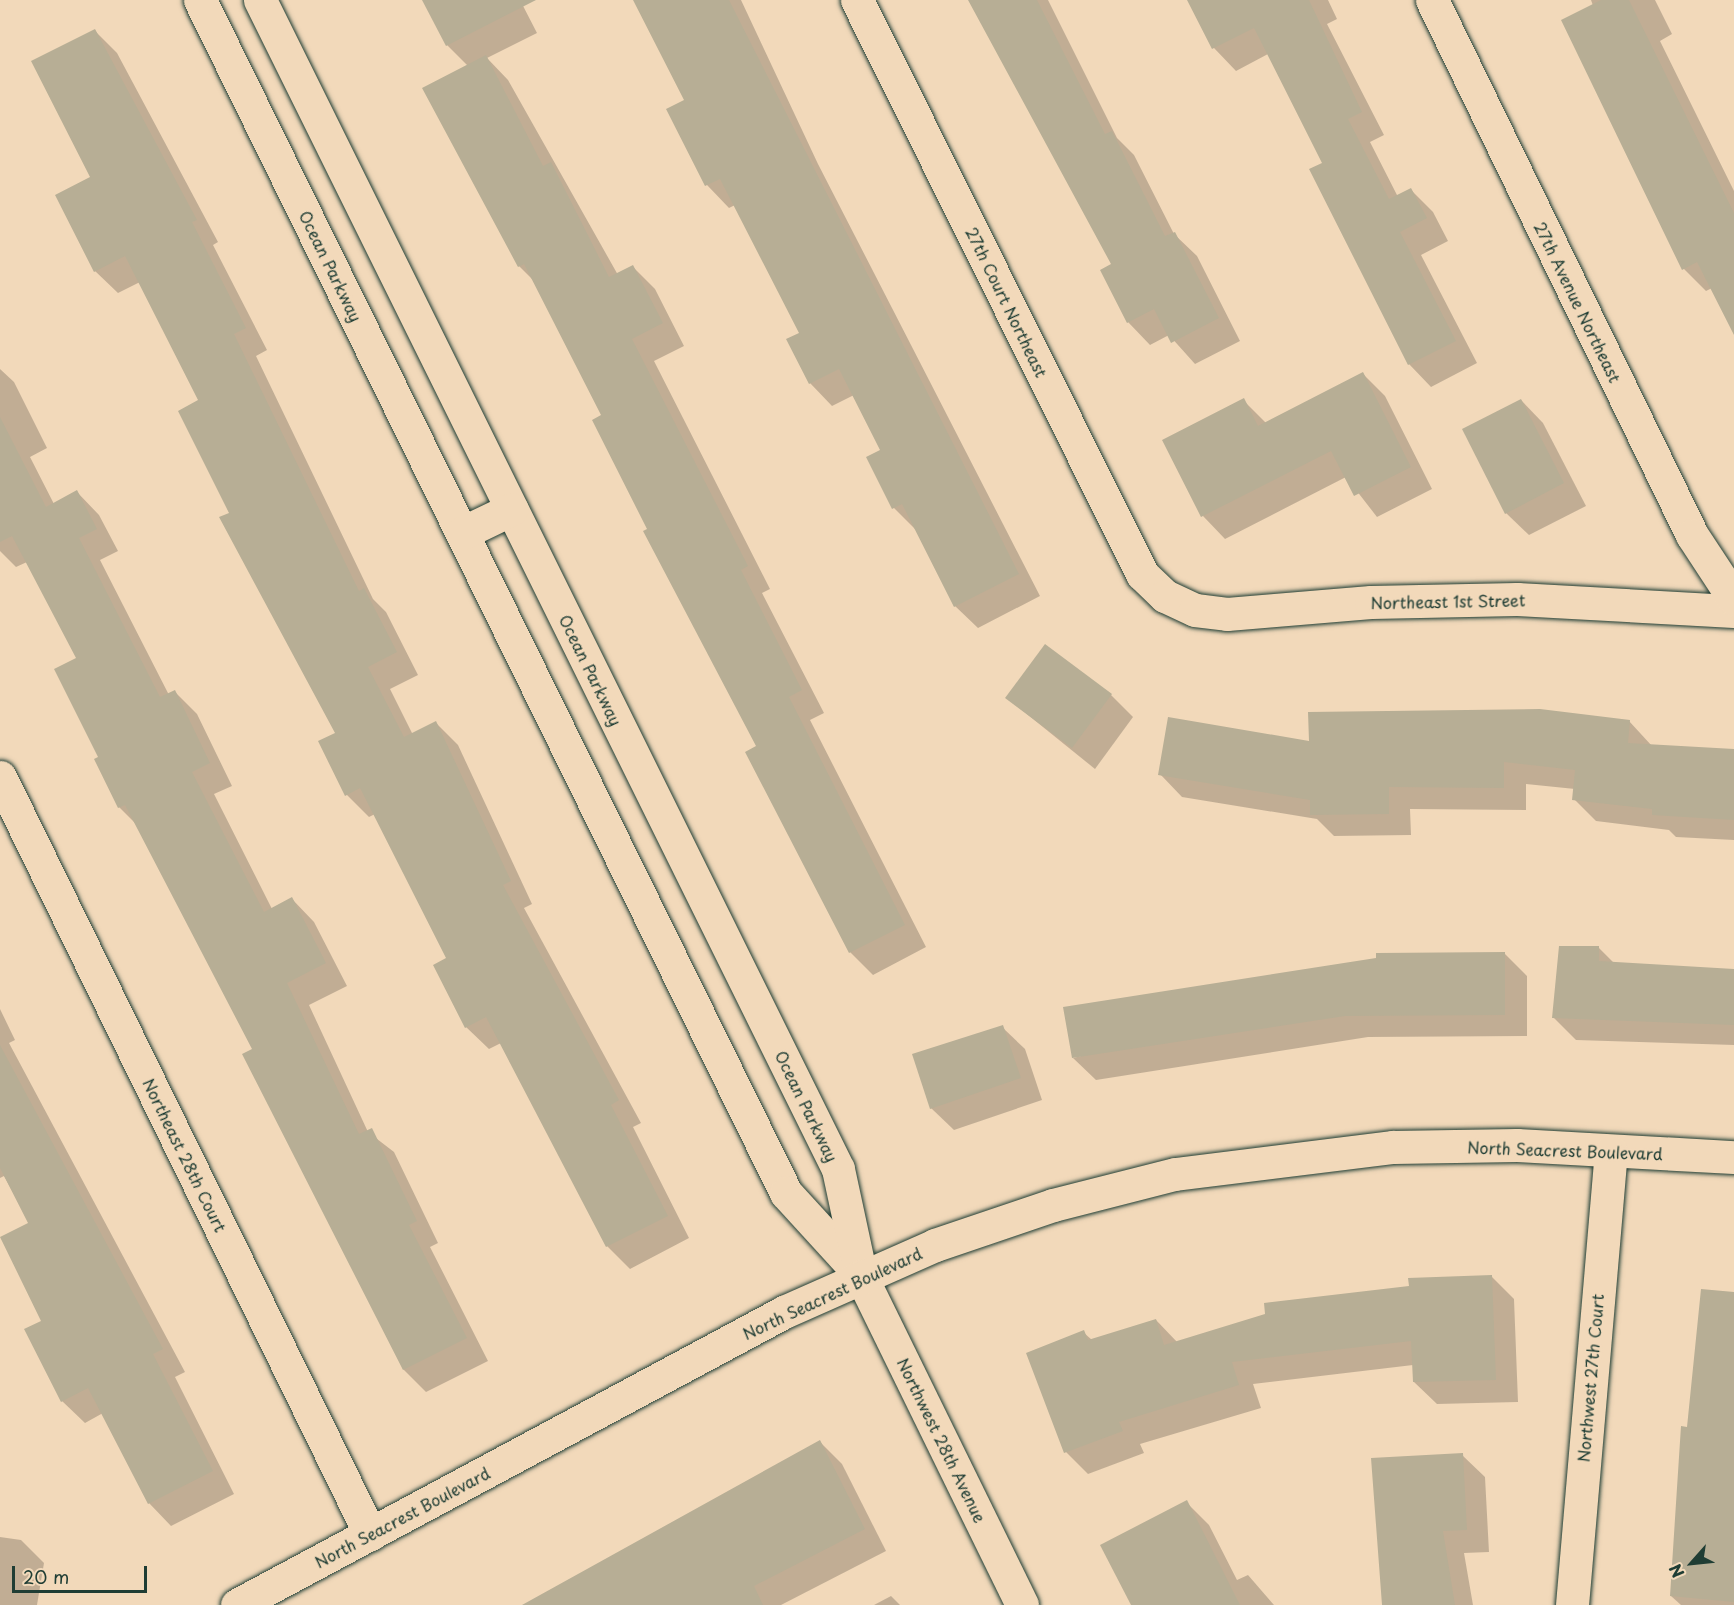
<!DOCTYPE html>
<html>
<head>
<meta charset="utf-8">
<style>
	body { margin:0 }
	#map { position:relative; width:1734px; height:1605px; overflow:hidden; background:#f2d9ba; font-family:"Playpen Sans",sans-serif }
	div>[style] { position:absolute }
	.shadow>* { inset:0; background:#0003 }
	.building>* { inset:0; background:#b7ae95 }
	.roads { filter:drop-shadow(0 0 2px #1f3d34) drop-shadow(0 0 2px #1f3d34) }
	.minor>* { height:33px; margin:-16.5px; padding:0 16.5px; transform-origin:16.5px; border-radius:16.5px; background:#f2d9ba }
	span { translate:-50% -50%; white-space:nowrap; text-align:center; line-height:1.15; -webkit-text-stroke:4.5px #f2d9ba; paint-order:stroke }
	.street-label { font-size:16px; color:#1f3d34 }
	.north { position:absolute; left:1662px; top:1533px; width:60px; height:60px; -webkit-text-stroke:4px #f2d9ba; paint-order:stroke; rotate:243deg; font-size:16px; font-weight:700; line-height:24px; text-align:center; color:#1f3d34 }
	.north::after { content:''; display:block; margin:auto; width:21px; height:27px; background:#1f3d34; clip-path:polygon(50% 0,100% 100%,50% 72%,0 100%) }
	.scale { position:absolute; left:12px; top:1566px; width:135px; height:27px; box-sizing:border-box; border:3px solid #1f3d34; border-top:0; padding-left:8px; font-size:18px; line-height:21px; white-space:nowrap; color:#1f3d34; -webkit-text-stroke:4px #f2d9ba; paint-order:stroke }
</style>
</head>
<body>
<div id="map">
	<div class="shadow">
		<div style="clip-path:polygon(424px 0,520px 0,537px 33px,487px 58px,508px 80px,618px 275px,633px 267px,655px 289px,684px 346px,654px 361px,770px 589px,762px 593px,824px 713px,810px 720px,926px 947px,873px 975px,850px 952px,747px 753px,758px 747px,649px 530px,603px 416px,535px 282px,519px 266px,425px 89px,468px 66px,447px 45px)"></div>
		<div style="clip-path:polygon(635px 0,741px 0,818px 164px,1040px 596px,978px 628px,955px 606px,916px 530px,894px 508px,882px 451px,854px 395px,832px 406px,810px 383px,801px 334px,735px 205px,729px 208px,707px 185px,668px 110px,686px 101px)"></div>
		<div style="clip-path:polygon(970px 0,1048px 0,1117px 138px,1134px 155px,1174px 234px,1197px 256px,1240px 341px,1195px 364px,1169px 335px,1150px 345px,1128px 322px,1113px 265px)"></div>
		<div style="clip-path:polygon(1189px 0,1328px 0,1337px 19px,1327px 24px,1384px 135px,1370px 142px,1398px 197px,1411px 190px,1433px 212px,1448px 241px,1421px 255px,1477px 363px,1431px 387px,1409px 364px,1324px 163px,1268px 54px,1236px 71px,1214px 48px)"></div>
		<div style="clip-path:polygon(1591px 0,1655px 0,1672px 34px,1660px 41px,1734px 191px,1734px 332px,1712px 288px,1706px 291px,1684px 269px)"></div>
		<div style="clip-path:polygon(95px 31px,117px 53px,218px 242px,213px 245px,267px 350px,256px 356px,373px 599px,386px 612px,418px 675px,390px 689px,413px 735px,436px 723px,458px 745px,532px 904px,524px 908px,641px 1123px,633px 1127px,689px 1238px,630px 1269px,607px 1246px,501px 1043px,489px 1049px,466px 1027px,448px 959px,375px 814px,369px 817px,347px 795px,337px 733px,231px 513px,200px 401px,140px 282px,118px 293px,95px 271px)"></div>
		<div style="clip-path:polygon(0 369px,14px 382px,47px 448px,30px 457px,54px 504px,77px 492px,99px 515px,118px 551px,100px 560px,169px 695px,175px 692px,197px 714px,232px 786px,214px 794px,272px 909px,292px 899px,314px 922px,347px 986px,309px 1005px,368px 1132px,394px 1152px,438px 1243px,430px 1247px,488px 1361px,426px 1392px,404px 1370px,244px 1055px,254px 1050px,137px 825px,119px 807px,100px 757px,78px 659px,27px 562px,16px 567px,0 551px)"></div>
		<div style="clip-path:polygon(1363px 374px,1385px 396px,1432px 489px,1377px 517px,1346px 477px,1225px 539px,1203px 516px,1243px 400px,1266px 423px)"></div>
		<div style="clip-path:polygon(1521px 400px,1543px 423px,1586px 506px,1529px 535px,1506px 513px)"></div>
		<div style="clip-path:polygon(1111px 695px,1133px 717px,1095px 769px,1007px 698px)"></div>
		<div style="clip-path:polygon(1629px 721px,1652px 746px,1734px 750px,1734px 840px,1676px 837px,1669px 830px,1596px 821px,1574px 799px,1575px 789px,1526px 784px,1526px 810px,1410px 809px,1411px 835px,1334px 836px,1317px 819px,1182px 797px,1160px 774px,1310px 743px)"></div>
		<div style="clip-path:polygon(1599px 948px,1614px 963px,1734px 970px,1734px 1045px,1576px 1040px,1554px 1018px)"></div>
		<div style="clip-path:polygon(1504px 953px,1527px 976px,1527px 1036px,1368px 1037px,1096px 1080px,1073px 1058px)"></div>
		<div style="clip-path:polygon(0 1009px,15px 1040px,9px 1043px,185px 1372px,175px 1377px,234px 1494px,171px 1526px,149px 1503px,103px 1413px,85px 1423px,62px 1401px,43px 1322px,30px 1223px,4px 1176px,0 1178px)"></div>
		<div style="clip-path:polygon(1002px 1027px,1025px 1049px,1042px 1100px,954px 1130px,931px 1108px)"></div>
		<div style="clip-path:polygon(1492px 1277px,1514px 1299px,1518px 1402px,1437px 1404px,1414px 1382px,1413px 1365px,1253px 1384px,1261px 1408px,1140px 1444px,1144px 1453px,1088px 1474px,1066px 1452px,1083px 1332px,1092px 1340px,1156px 1320px,1178px 1343px)"></div>
		<div style="clip-path:polygon(1734px 1294px,1734px 1605px,1681px 1605px,1671px 1596px,1689px 1428px)"></div>
		<div style="clip-path:polygon(820px 1442px,842px 1464px,886px 1551px,781px 1605px,528px 1605px)"></div>
		<div style="clip-path:polygon(1462px 1455px,1485px 1477px,1489px 1552px,1464px 1553px,1473px 1605px,1384px 1605px,1372px 1459px)"></div>
		<div style="clip-path:polygon(1186px 1502px,1209px 1525px,1237px 1580px,1248px 1575px,1274px 1605px,1132px 1605px)"></div>
		<div style="clip-path:polygon(0 1537px,21px 1540px,44px 1563px,37px 1605px,0 1605px)"></div>
		<div style="clip-path:polygon(891px 1596px,900px 1605px,874px 1605px)"></div>
	</div>
	<div class="building">
		<div style="clip-path:polygon(422px 0,536px 0,446px 46px)"></div>
		<div style="clip-path:polygon(633px 0,729px 0,1019px 574px,954px 607px,902px 504px,892px 509px,866px 457px,880px 450px,839px 369px,809px 384px,786px 339px,799px 333px,720px 179px,705px 186px,666px 109px,684px 100px)"></div>
		<div style="clip-path:polygon(968px 0,1037px 0,1105px 134px,1112px 131px,1165px 236px,1175px 232px,1219px 318px,1171px 343px,1154px 309px,1127px 323px,1100px 270px,1111px 264px)"></div>
		<div style="clip-path:polygon(1187px 0,1309px 0,1362px 112px,1348px 119px,1389px 199px,1411px 188px,1427px 218px,1400px 232px,1456px 341px,1408px 365px,1309px 169px,1322px 163px,1254px 28px,1212px 49px)"></div>
		<div style="clip-path:polygon(1601px 0,1629px 0,1734px 213px,1734px 335px,1697px 262px,1682px 270px,1561px 20px)"></div>
		<div style="clip-path:polygon(95px 29px,197px 220px,192px 222px,246px 328px,234px 334px,359px 591px,364px 588px,397px 652px,368px 667px,404px 737px,436px 721px,511px 881px,503px 885px,619px 1100px,611px 1105px,668px 1216px,606px 1247px,486px 1017px,465px 1028px,433px 965px,446px 958px,360px 788px,345px 796px,318px 741px,335px 733px,219px 517px,229px 513px,178px 411px,198px 400px,125px 256px,94px 272px,55px 195px,90px 177px,31px 61px)"></div>
		<div style="clip-path:polygon(486px 55px,543px 166px,551px 162px,609px 277px,633px 265px,663px 323px,632px 339px,748px 566px,741px 570px,802px 690px,789px 697px,905px 925px,849px 953px,745px 752px,756px 746px,643px 531px,647px 529px,592px 420px,601px 415px,524px 264px,518px 267px,422px 88px)"></div>
		<div style="clip-path:polygon(1363px 372px,1411px 467px,1354px 496px,1331px 451px,1201px 517px,1162px 440px,1244px 398px,1258px 426px)"></div>
		<div style="clip-path:polygon(1521px 399px,1564px 483px,1505px 514px,1462px 429px)"></div>
		<div style="clip-path:polygon(0 417px,46px 507px,77px 490px,97px 529px,79px 538px,160px 697px,175px 690px,210px 763px,192px 772px,264px 912px,292px 897px,326px 963px,287px 983px,359px 1134px,372px 1128px,417px 1221px,409px 1225px,467px 1338px,403px 1370px,242px 1054px,252px 1049px,125px 805px,118px 808px,94px 759px,98px 757px,54px 669px,76px 658px,12px 536px,0 542px)"></div>
		<div style="clip-path:polygon(1045px 644px,1112px 694px,1072px 748px,1005px 698px)"></div>
		<div style="clip-path:polygon(1540px 709px,1630px 720px,1628px 743px,1734px 749px,1734px 820px,1652px 815px,1652px 809px,1572px 800px,1575px 770px,1504px 762px,1504px 788px,1389px 787px,1389px 814px,1310px 815px,1310px 800px,1158px 775px,1168px 717px,1309px 741px,1308px 712px)"></div>
		<div style="clip-path:polygon(1559px 946px,1599px 946px,1599px 961px,1734px 969px,1734px 1025px,1552px 1018px)"></div>
		<div style="clip-path:polygon(1505px 952px,1505px 1015px,1345px 1016px,1072px 1058px,1063px 1007px,1376px 958px,1376px 953px)"></div>
		<div style="clip-path:polygon(1003px 1025px,1021px 1078px,930px 1109px,912px 1054px)"></div>
		<div style="clip-path:polygon(0 1045px,163px 1349px,153px 1354px,213px 1471px,148px 1504px,88px 1388px,61px 1402px,24px 1329px,41px 1321px,0 1237px,28px 1223px,0 1168px)"></div>
		<div style="clip-path:polygon(1492px 1275px,1496px 1380px,1413px 1382px,1411px 1341px,1232px 1362px,1239px 1385px,1119px 1422px,1123px 1431px,1064px 1453px,1026px 1353px,1084px 1330px,1088px 1340px,1156px 1319px,1164px 1345px,1265px 1314px,1264px 1303px,1409px 1286px,1408px 1278px)"></div>
		<div style="clip-path:polygon(1701px 1289px,1734px 1292px,1734px 1602px,1670px 1596px,1681px 1426px,1687px 1427px)"></div>
		<div style="clip-path:polygon(820px 1440px,865px 1529px,754px 1586px,763px 1605px,522px 1605px)"></div>
		<div style="clip-path:polygon(1463px 1453px,1467px 1530px,1443px 1531px,1455px 1605px,1382px 1605px,1371px 1458px)"></div>
		<div style="clip-path:polygon(1187px 1500px,1240px 1605px,1131px 1605px,1100px 1545px)"></div>
	</div>
	<div class="roads">
		<div class="minor">
			<div style="left:200px;top:0;width:1329px;rotate:63.84deg"></div>
			<div style="left:786px;top:1193px;width:110px;rotate:47.6deg"></div>
			<div style="left:260px;top:0;width:1304px;rotate:63.69deg"></div>
			<div style="left:838px;top:1169px;width:109px;rotate:77.9deg"></div>
			<div style="left:861px;top:1276px;width:366px;rotate:63.9deg"></div>
			<div style="left:857px;top:0;width:641px;rotate:63.59deg"></div>
			<div style="left:1142px;top:574px;width:32px;rotate:44deg"></div>
			<div style="left:1165px;top:596px;width:33px;rotate:25deg"></div>
			<div style="left:1195px;top:610px;width:32px;rotate:7deg"></div>
			<div style="left:1227px;top:614px;width:144px;rotate:-4.8deg"></div>
			<div style="left:1371px;top:602px;width:146px;rotate:-1.2deg"></div>
			<div style="left:1517px;top:599px;width:217px;rotate:3.2deg"></div>
			<div style="left:1432px;top:0;width:595px;rotate:64.08deg"></div>
			<div style="left:1692px;top:535px;width:77px;rotate:56.7deg"></div>
			<div style="left:462px;top:533px;width:55px;rotate:-25.6deg"></div>
			<div style="left:0;top:777px;width:843px;rotate:63.95deg"></div>
			<div style="left:237px;top:1605px;width:621px;rotate:-28.18deg"></div>
			<div style="left:784px;top:1312px;width:165px;rotate:-23.9deg"></div>
			<div style="left:935px;top:1245px;width:125px;rotate:-18.7deg"></div>
			<div style="left:1053px;top:1205px;width:126px;rotate:-14.3deg"></div>
			<div style="left:1175px;top:1174px;width:220px;rotate:-7.1deg"></div>
			<div style="left:1393px;top:1147px;width:124px;rotate:-0.9deg"></div>
			<div style="left:1517px;top:1145px;width:217px;rotate:3.2deg"></div>
			<div style="left:1572px;top:1605px;width:455px;rotate:-85.1deg"></div>
		</div>
	</div>
	<div class="street-label">
		<span style="left:331px;top:266px;rotate:64deg">Ocean Parkway</span>
		<span style="left:1007px;top:302px;rotate:64deg">27th Court Northeast</span>
		<span style="left:1578px;top:302px;rotate:64deg">27th Avenue Northeast</span>
		<span style="left:1448px;top:601px;rotate:-1deg">Northeast 1st Street</span>
		<span style="left:591px;top:670px;rotate:64deg">Ocean Parkway</span>
		<span style="left:807px;top:1106px;rotate:64deg">Ocean Parkway</span>
		<span style="left:1565px;top:1150px;rotate:2deg">North Seacrest Boulevard</span>
		<span style="left:185px;top:1155px;rotate:64deg">Northeast 28th Court</span>
		<span style="left:832px;top:1293px;rotate:-25deg">North Seacrest Boulevard</span>
		<span style="left:1590px;top:1378px;rotate:-85deg">Northwest 27th Court</span>
		<span style="left:942px;top:1440px;rotate:64deg">Northwest 28th Avenue</span>
		<span style="left:402px;top:1517px;rotate:-28deg">North Seacrest Boulevard</span>
	</div>
	<div class="north">N</div>
	<div class="scale">20 m</div>
</div>
</body>
</html>
